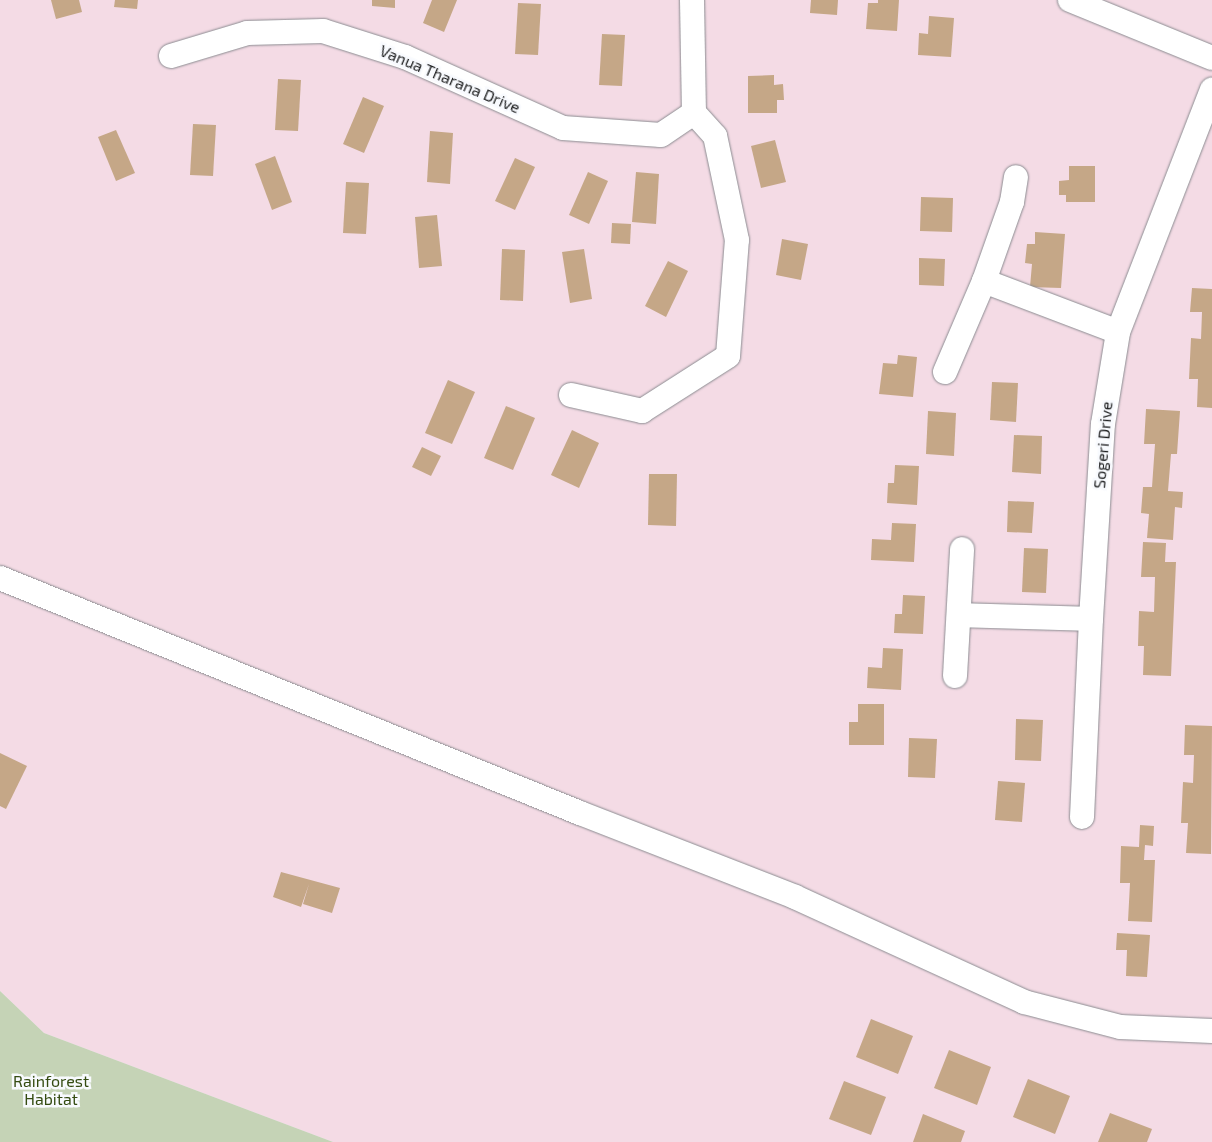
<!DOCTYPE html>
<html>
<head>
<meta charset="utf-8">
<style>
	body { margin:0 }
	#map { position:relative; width:1212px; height:1142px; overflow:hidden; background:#ebecf1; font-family:"Exo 2",sans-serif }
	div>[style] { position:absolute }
	.education>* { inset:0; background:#f4dbe5 }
	.green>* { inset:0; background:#c5d3b6 }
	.building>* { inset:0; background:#c5a787 }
	.roads { filter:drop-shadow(0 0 1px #8b8c91) drop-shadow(0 0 1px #8b8c91) }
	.minor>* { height:24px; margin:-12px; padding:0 12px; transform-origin:12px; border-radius:12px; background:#fff }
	span { translate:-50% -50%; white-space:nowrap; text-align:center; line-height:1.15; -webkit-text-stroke:5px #f8fafe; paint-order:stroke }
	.street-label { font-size:16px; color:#1e1f20 }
	.park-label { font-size:16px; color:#344b11 }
</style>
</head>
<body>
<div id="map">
	<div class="education">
		<div style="clip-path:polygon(0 0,1212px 0,1212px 1142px,333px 1142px,44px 1033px,0 991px)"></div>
	</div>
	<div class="green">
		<div style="clip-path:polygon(0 991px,44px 1033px,333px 1142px,0 1142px)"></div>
	</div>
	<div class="building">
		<div style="clip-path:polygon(51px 0,79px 0,82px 12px,56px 19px)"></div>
		<div style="clip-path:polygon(115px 0,138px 0,137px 9px,114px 7px)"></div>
		<div style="clip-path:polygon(372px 0,395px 0,395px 8px,372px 6px)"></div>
		<div style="clip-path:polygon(432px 0,457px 0,444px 32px,423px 23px)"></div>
		<div style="clip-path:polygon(811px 0,838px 0,837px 15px,810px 13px)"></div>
		<div style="clip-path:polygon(878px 0,899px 0,897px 31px,866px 29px,868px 3px,878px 3px)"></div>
		<div style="clip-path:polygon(518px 3px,541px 4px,538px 55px,515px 54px)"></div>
		<div style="clip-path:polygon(929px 16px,954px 18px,951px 57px,918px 55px,919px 33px,928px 34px)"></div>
		<div style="clip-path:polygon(602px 34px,625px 35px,622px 86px,599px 85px)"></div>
		<div style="clip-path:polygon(774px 75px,774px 85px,783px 84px,784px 100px,777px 100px,777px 113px,748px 113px,748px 76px)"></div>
		<div style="clip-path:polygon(278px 79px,301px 80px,298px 131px,275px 130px)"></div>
		<div style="clip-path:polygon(363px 97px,384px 106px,364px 153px,343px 144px)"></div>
		<div style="clip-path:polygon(193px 124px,216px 125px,213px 176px,190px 175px)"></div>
		<div style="clip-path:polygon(116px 130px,135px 173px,116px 181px,98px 137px)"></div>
		<div style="clip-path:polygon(430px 131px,453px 133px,450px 184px,427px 182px)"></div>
		<div style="clip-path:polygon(775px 140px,786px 182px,761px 188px,751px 146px)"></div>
		<div style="clip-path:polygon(275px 156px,292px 202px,272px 210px,255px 164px)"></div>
		<div style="clip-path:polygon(515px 158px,535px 167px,515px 210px,495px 201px)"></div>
		<div style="clip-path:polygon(1069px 166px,1095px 166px,1095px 202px,1066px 202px,1066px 195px,1059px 195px,1059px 181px,1069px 180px)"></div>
		<div style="clip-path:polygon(588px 172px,608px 181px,589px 224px,569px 215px)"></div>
		<div style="clip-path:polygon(636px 172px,659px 174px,656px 224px,632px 222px)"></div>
		<div style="clip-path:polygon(346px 182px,369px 183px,366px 234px,343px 233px)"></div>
		<div style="clip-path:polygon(921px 197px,953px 198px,952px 232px,920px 231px)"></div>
		<div style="clip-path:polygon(437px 215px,442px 266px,419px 268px,415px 217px)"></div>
		<div style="clip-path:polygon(612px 223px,631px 224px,630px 244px,611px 243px)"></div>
		<div style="clip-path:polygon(1035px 232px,1065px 234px,1061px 288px,1030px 287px,1032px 264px,1025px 263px,1027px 244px,1035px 244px)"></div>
		<div style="clip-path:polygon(782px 239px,808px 244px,801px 280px,776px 275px)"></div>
		<div style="clip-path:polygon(502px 249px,525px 250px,523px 301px,500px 300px)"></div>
		<div style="clip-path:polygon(584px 249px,592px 299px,570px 303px,562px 252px)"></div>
		<div style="clip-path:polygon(919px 258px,945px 259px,944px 286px,919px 285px)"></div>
		<div style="clip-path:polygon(668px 261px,688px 271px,666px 317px,645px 306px)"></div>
		<div style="clip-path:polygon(1192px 288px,1212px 289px,1212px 408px,1197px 407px,1198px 379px,1189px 379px,1191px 338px,1201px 339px,1202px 312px,1190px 312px)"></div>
		<div style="clip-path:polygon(898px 355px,917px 357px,913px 397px,879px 394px,883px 363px,897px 364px)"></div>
		<div style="clip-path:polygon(448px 380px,475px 392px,452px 444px,425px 433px)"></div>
		<div style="clip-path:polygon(992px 382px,1018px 383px,1016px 422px,990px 420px)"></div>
		<div style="clip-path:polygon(506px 406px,535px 418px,513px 470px,484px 458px)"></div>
		<div style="clip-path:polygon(1146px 409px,1180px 411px,1177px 454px,1171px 454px,1168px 491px,1183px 492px,1182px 508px,1175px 507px,1173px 540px,1147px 538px,1149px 514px,1141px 513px,1143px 487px,1152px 487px,1155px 444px,1144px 444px)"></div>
		<div style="clip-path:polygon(928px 411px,956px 413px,954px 456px,926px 454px)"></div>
		<div style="clip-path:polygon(572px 430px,599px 443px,579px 488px,551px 475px)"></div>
		<div style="clip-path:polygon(1014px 435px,1042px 436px,1041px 474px,1012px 472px)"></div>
		<div style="clip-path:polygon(422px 447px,441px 456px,431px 476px,412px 467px)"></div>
		<div style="clip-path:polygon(895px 465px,919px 466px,917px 505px,887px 503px,888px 483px,894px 483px)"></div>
		<div style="clip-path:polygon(649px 474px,677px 474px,676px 526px,648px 525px)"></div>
		<div style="clip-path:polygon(1008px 501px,1034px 502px,1032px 533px,1007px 532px)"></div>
		<div style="clip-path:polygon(892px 523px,916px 524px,914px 562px,871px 560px,872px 539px,891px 540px)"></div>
		<div style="clip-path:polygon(1143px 542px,1166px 543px,1165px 562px,1176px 562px,1171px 676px,1143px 675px,1144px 646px,1138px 646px,1139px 611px,1154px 612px,1155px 577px,1141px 577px)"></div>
		<div style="clip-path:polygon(1024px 548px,1048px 549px,1046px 593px,1022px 592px)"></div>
		<div style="clip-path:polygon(903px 595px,925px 596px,923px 634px,894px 633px,895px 614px,902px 614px)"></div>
		<div style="clip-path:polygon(883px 648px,903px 649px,901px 690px,867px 688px,868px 667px,882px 668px)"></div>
		<div style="clip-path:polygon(858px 704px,884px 704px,884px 745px,849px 745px,849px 722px,858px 722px)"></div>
		<div style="clip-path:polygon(1016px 719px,1043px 720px,1041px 761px,1015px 760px)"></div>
		<div style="clip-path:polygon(1185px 725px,1212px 726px,1211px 854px,1186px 853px,1188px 823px,1181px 823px,1183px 782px,1193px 783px,1194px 755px,1184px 755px)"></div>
		<div style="clip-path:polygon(909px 738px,937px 739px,935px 778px,908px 777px)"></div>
		<div style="clip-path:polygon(0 753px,27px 766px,6px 809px,0 806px)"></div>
		<div style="clip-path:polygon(998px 781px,1025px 783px,1022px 822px,995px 820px)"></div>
		<div style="clip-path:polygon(1140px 825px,1154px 826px,1153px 846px,1145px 845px,1144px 860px,1155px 860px,1152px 922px,1128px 921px,1130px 883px,1120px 883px,1121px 846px,1139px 847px)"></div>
		<div style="clip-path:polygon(281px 872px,340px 888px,332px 913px,303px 904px,309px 884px,301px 907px,273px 897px)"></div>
		<div style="clip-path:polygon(1117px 933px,1150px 935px,1147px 977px,1126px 976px,1127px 950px,1116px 950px)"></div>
		<div style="clip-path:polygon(871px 1019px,913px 1036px,898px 1074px,856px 1057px)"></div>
		<div style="clip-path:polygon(949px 1050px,991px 1067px,977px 1105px,934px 1088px)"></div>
		<div style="clip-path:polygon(1028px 1079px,1070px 1096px,1055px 1134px,1013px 1117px)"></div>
		<div style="clip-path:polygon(844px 1081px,886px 1097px,871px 1135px,829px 1119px)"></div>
		<div style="clip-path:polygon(1110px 1113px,1152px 1129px,1147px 1142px,1098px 1142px)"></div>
		<div style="clip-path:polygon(923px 1114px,965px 1131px,961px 1142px,913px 1142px)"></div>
	</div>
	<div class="roads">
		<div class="minor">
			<div style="left:692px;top:0;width:113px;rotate:89deg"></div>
			<div style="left:1070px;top:0;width:153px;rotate:22.2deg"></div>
			<div style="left:171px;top:56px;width:79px;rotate:-16.8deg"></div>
			<div style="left:247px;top:33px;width:76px;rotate:-1.5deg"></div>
			<div style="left:323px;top:31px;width:86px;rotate:17.6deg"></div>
			<div style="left:405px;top:57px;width:173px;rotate:24.2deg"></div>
			<div style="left:563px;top:128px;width:98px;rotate:4.1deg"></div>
			<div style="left:661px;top:135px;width:40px;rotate:-34deg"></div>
			<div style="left:984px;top:281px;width:143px;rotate:20.8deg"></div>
			<div style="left:945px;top:372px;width:99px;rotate:-66.8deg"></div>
			<div style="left:984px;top:281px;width:84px;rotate:-70.5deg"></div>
			<div style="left:1012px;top:202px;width:25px;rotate:-81deg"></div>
			<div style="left:571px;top:395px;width:73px;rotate:12.7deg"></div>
			<div style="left:642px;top:411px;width:102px;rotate:-32.6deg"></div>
			<div style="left:728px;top:356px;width:116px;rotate:-85.6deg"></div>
			<div style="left:737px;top:240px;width:106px;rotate:-101.9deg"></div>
			<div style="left:715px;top:136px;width:31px;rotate:-132deg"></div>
			<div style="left:0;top:578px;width:626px;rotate:22.06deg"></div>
			<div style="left:580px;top:813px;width:231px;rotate:21.3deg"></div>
			<div style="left:795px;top:897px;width:252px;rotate:24.6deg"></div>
			<div style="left:1024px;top:1002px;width:99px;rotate:14.6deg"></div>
			<div style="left:1120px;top:1027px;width:92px;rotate:2.5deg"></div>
			<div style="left:959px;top:615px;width:132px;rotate:1.7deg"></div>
			<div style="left:955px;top:676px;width:127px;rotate:-86.8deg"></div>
			<div style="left:1082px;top:817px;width:198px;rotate:-87.4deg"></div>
			<div style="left:1091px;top:619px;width:195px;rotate:-86.5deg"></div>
			<div style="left:1103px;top:424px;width:93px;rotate:-80.7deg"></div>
			<div style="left:1118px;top:332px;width:260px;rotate:-68.8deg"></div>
		</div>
	</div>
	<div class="street-label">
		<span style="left:450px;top:79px;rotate:23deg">Vanua Tharana Drive</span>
		<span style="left:1103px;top:445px;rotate:-85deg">Sogeri Drive</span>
	</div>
	<div class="park-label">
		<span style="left:51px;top:1090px">Rainforest<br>Habitat</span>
	</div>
</div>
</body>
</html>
